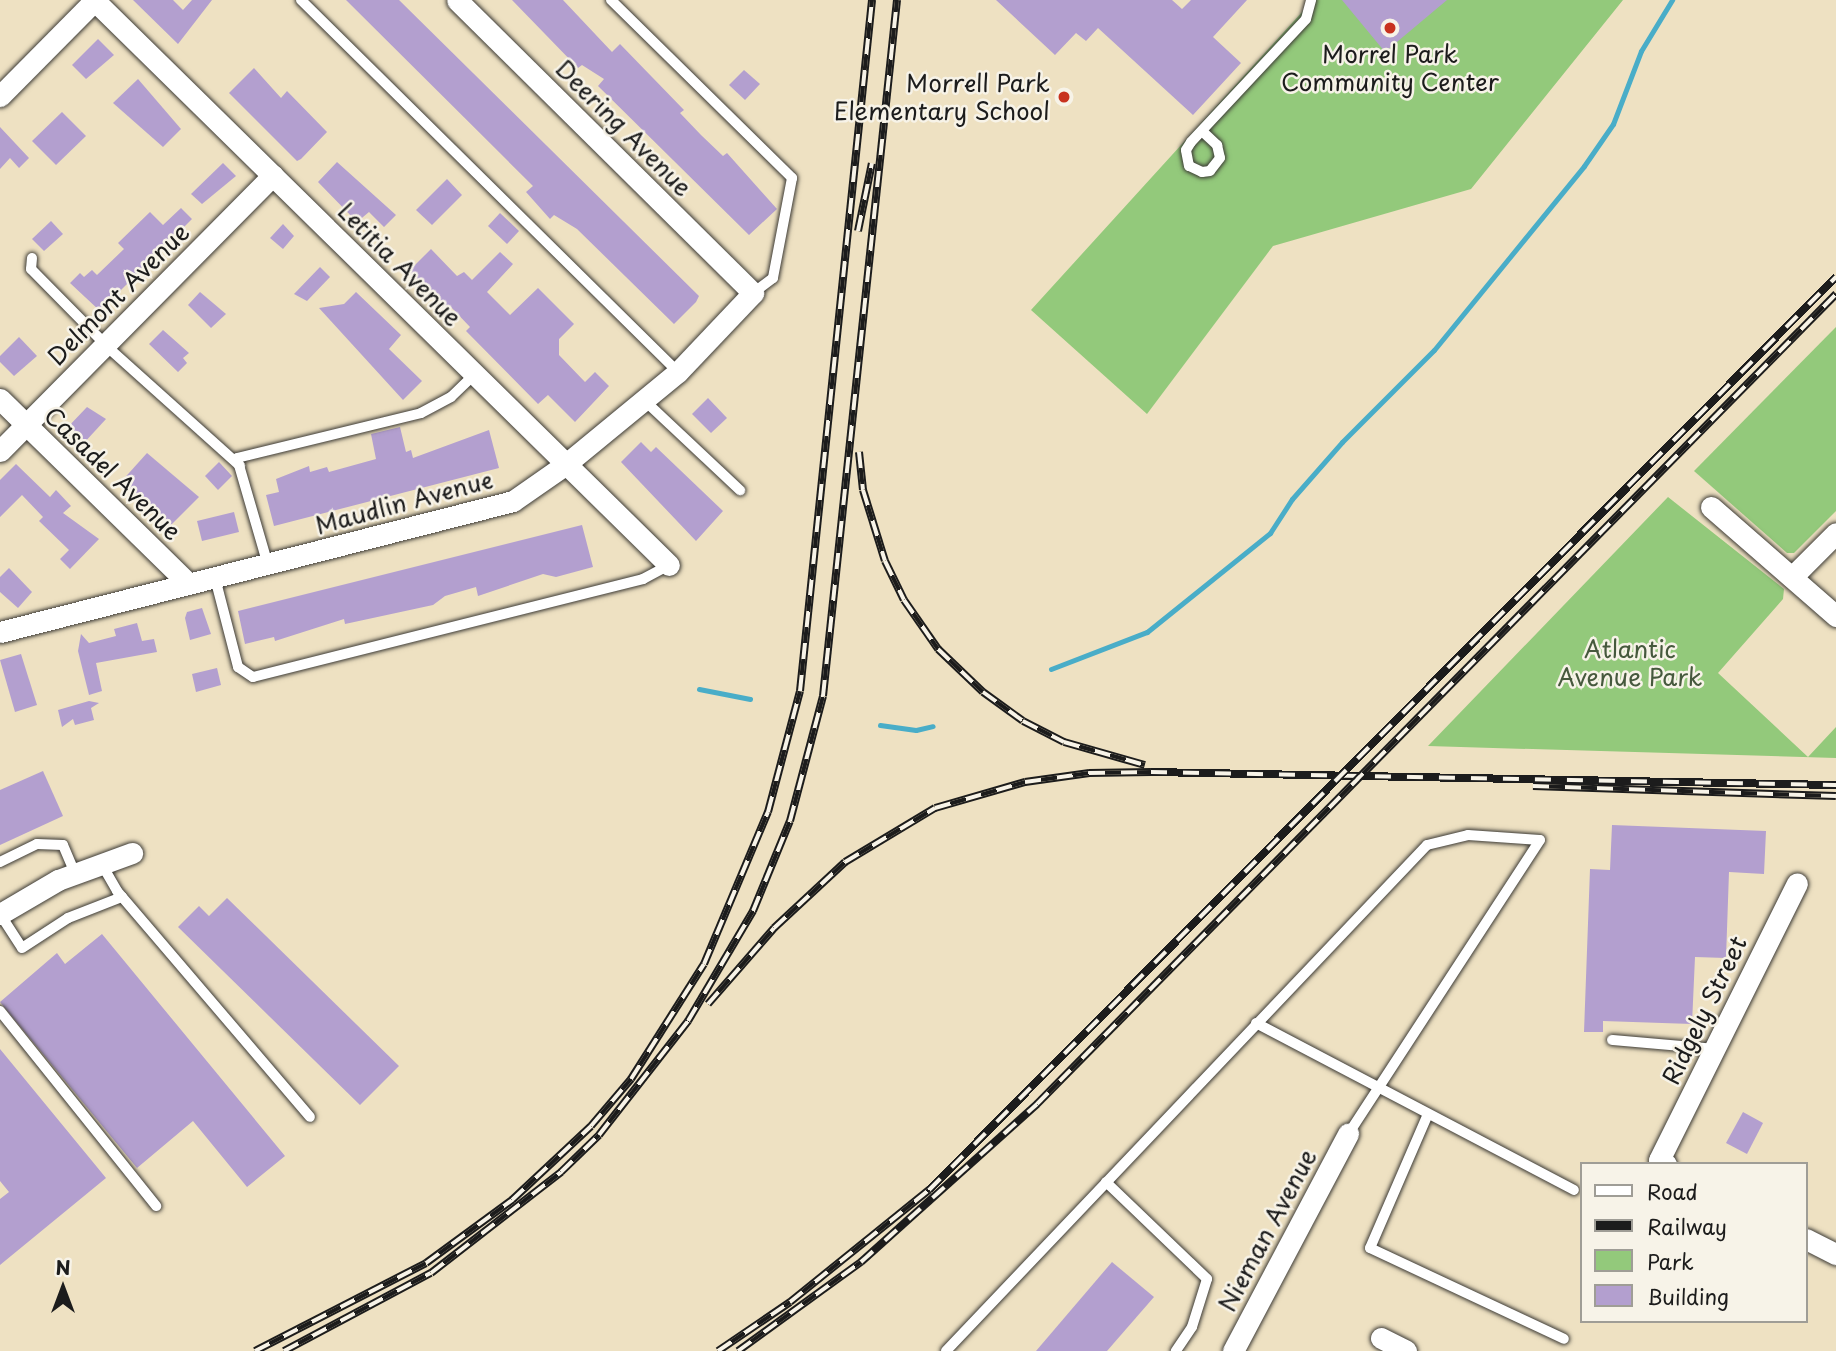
<!DOCTYPE html>
<html>
<head>
<meta charset="utf-8">
<style>
	body { margin:0 }
	#map { position:relative; width:1836px; height:1351px; overflow:hidden; background:#eee1c2; font-family:"Playpen Sans",sans-serif }
	div>[style] { position:absolute }
	.green>* { inset:0; background:#93c97b }
	.stream>* { height:5px; margin:-2.5px; padding:0 2.5px; transform-origin:2.5px; border-radius:2.5px; background:#49adc8 }
	.building>* { inset:0; background:#b39fcf }
	.roads { filter:drop-shadow(0 0 2px #3c3a35) drop-shadow(0 0 2px #3c3a35) }
	.service>* { height:10px; margin:-5px; padding:0 5px; transform-origin:5px; border-radius:5px; background:#fff }
	.minor>* { height:21px; margin:-10.5px; padding:0 10.5px; transform-origin:10.5px; border-radius:10.5px; background:#fff }
	.rail>* { height:8px; margin-top:-4px; transform-origin:0; background:repeating-linear-gradient(90deg,#f7f3e8 0 16px,#1c1c1c 0 32px); box-sizing:border-box; border-block:2px solid #1c1c1c }
	.dots>* { width:19px; height:19px; translate:-50% -50%; box-sizing:border-box; border:4px solid #f7f3e8; border-radius:50% }
	span { translate:-50% -50%; white-space:nowrap; text-align:center; line-height:1.15; -webkit-text-stroke:5px #f7f3e8; paint-order:stroke }
	.poi-label { font-size:24px; color:#1c1c1c }
	.right { translate:-100% -50%; text-align:right }
	.street-label { font-size:24px; color:#1c1c1c }
	.park-label { font-size:24px; color:#46593d }
	.legend { position:absolute; left:1580px; top:1162px; width:228px; height:161px; box-sizing:border-box; background:#f7f3e8; border:2px solid #9f9d96; margin:0; padding:9px 12px; list-style:none; font-size:21px; color:#1c1c1c }
	.legend li { display:flex; align-items:center; gap:14px; height:35px }
	.legend b { width:35px; border:2px solid #9f9d96 }
	.north { position:absolute; left:28px; top:1253px; width:70px; height:70px; -webkit-text-stroke:5px #f7f3e8; paint-order:stroke; rotate:0deg; font-size:19px; font-weight:700; line-height:28px; text-align:center; color:#1c1c1c }
	.north::after { content:''; display:block; margin:auto; width:24px; height:32px; background:#1c1c1c; clip-path:polygon(50% 0,100% 100%,50% 72%,0 100%) }
</style>
</head>
<body>
<div id="map">
	<div class="green">
		<div style="clip-path:polygon(1313px 0,1623px 0,1471px 189px,1273px 246px,1147px 414px,1031px 310px)"></div>
		<div style="clip-path:polygon(1836px 327px,1836px 511px,1794px 553px,1787px 553px,1694px 471px)"></div>
		<div style="clip-path:polygon(1668px 497px,1784px 589px,1783px 599px,1718px 673px,1808px 757px,1836px 727px,1836px 758px,1428px 746px)"></div>
	</div>
	<div class="stream">
		<div style="left:1051px;top:669px;width:103px;rotate:-21.1deg"></div>
		<div style="left:1147px;top:632px;width:158px;rotate:-38.8deg"></div>
		<div style="left:1270px;top:533px;width:40px;rotate:-57.1deg"></div>
		<div style="left:1292px;top:499px;width:76px;rotate:-48.7deg"></div>
		<div style="left:1342px;top:442px;width:130px;rotate:-45deg"></div>
		<div style="left:1434px;top:350px;width:237px;rotate:-50.8deg"></div>
		<div style="left:1584px;top:166px;width:51px;rotate:-55.4deg"></div>
		<div style="left:1613px;top:124px;width:78px;rotate:-69deg"></div>
		<div style="left:1641px;top:51px;width:60px;rotate:-58.7deg"></div>
		<div style="left:699px;top:689px;width:52px;rotate:11.1deg"></div>
		<div style="left:880px;top:725px;width:36px;rotate:8deg"></div>
		<div style="left:916px;top:730px;width:17px;rotate:-13deg"></div>
	</div>
	<div class="building">
		<div style="clip-path:polygon(133px 0,173px 0,183px 10px,192px 0,212px 0,178px 44px)"></div>
		<div style="clip-path:polygon(346px 0,399px 0,699px 296px,696px 302px,674px 324px,577px 229px,554px 215px,550px 219px,526px 192px,533px 186px)"></div>
		<div style="clip-path:polygon(512px 0,563px 0,612px 52px,620px 44px,684px 110px,680px 113px,701px 135px,723px 156px,727px 153px,777px 209px,749px 235px,598px 86px,604px 79px,582px 65px,578px 68px)"></div>
		<div style="clip-path:polygon(996px 0,1172px 0,1182px 9px,1191px 0,1247px 0,1213px 37px,1241px 63px,1193px 115px,1098px 28px,1086px 41px,1076px 33px,1055px 55px)"></div>
		<div style="clip-path:polygon(1342px 0,1447px 0,1385px 52px)"></div>
		<div style="clip-path:polygon(98px 39px,114px 55px,86px 79px,72px 65px)"></div>
		<div style="clip-path:polygon(254px 68px,281px 98px,287px 91px,327px 132px,301px 159px,297px 161px,229px 93px)"></div>
		<div style="clip-path:polygon(744px 70px,760px 84px,745px 100px,729px 85px)"></div>
		<div style="clip-path:polygon(138px 79px,181px 129px,163px 147px,113px 103px)"></div>
		<div style="clip-path:polygon(62px 112px,86px 136px,56px 165px,32px 141px)"></div>
		<div style="clip-path:polygon(0 127px,29px 158px,19px 168px,10px 158px,0 169px)"></div>
		<div style="clip-path:polygon(337px 162px,396px 215px,384px 227px,369px 212px,357px 222px,318px 182px)"></div>
		<div style="clip-path:polygon(223px 163px,236px 176px,202px 204px,191px 194px)"></div>
		<div style="clip-path:polygon(447px 179px,462px 195px,432px 225px,416px 210px)"></div>
		<div style="clip-path:polygon(181px 208px,192px 219px,100px 311px,70px 283px,80px 273px,84px 277px,92px 270px,97px 275px,124px 249px,118px 243px,150px 212px,163px 225px)"></div>
		<div style="clip-path:polygon(500px 213px,519px 231px,507px 244px,488px 226px)"></div>
		<div style="clip-path:polygon(51px 221px,63px 234px,44px 251px,32px 239px)"></div>
		<div style="clip-path:polygon(283px 224px,294px 236px,283px 249px,270px 238px)"></div>
		<div style="clip-path:polygon(431px 249px,457px 276px,464px 272px,472px 280px,500px 252px,513px 264px,487px 292px,510px 315px,538px 288px,574px 324px,559px 339px,559px 355px,585px 382px,595px 372px,609px 386px,575px 422px,548px 395px,538px 404px,466px 331px,470px 327px,450px 306px,445px 311px,408px 272px)"></div>
		<div style="clip-path:polygon(320px 267px,330px 277px,307px 301px,294px 294px)"></div>
		<div style="clip-path:polygon(200px 292px,226px 314px,211px 328px,188px 305px)"></div>
		<div style="clip-path:polygon(356px 292px,401px 335px,389px 349px,422px 381px,403px 400px,319px 308px,344px 304px)"></div>
		<div style="clip-path:polygon(163px 330px,189px 353px,183px 358px,187px 363px,178px 372px,149px 344px)"></div>
		<div style="clip-path:polygon(19px 337px,37px 356px,14px 376px,0 362px,0 356px)"></div>
		<div style="clip-path:polygon(708px 398px,727px 418px,711px 433px,692px 414px)"></div>
		<div style="clip-path:polygon(87px 407px,106px 419px,83px 444px,66px 429px)"></div>
		<div style="clip-path:polygon(400px 427px,406px 452px,411px 450px,413px 458px,489px 430px,499px 468px,274px 526px,266px 495px,279px 492px,276px 479px,309px 466px,310px 472px,327px 467px,329px 472px,376px 459px,371px 434px)"></div>
		<div style="clip-path:polygon(641px 442px,651px 452px,656px 447px,723px 511px,696px 541px,621px 462px)"></div>
		<div style="clip-path:polygon(147px 453px,199px 497px,169px 527px,120px 483px)"></div>
		<div style="clip-path:polygon(219px 462px,232px 476px,218px 490px,205px 476px)"></div>
		<div style="clip-path:polygon(16px 464px,50px 497px,56px 490px,71px 506px,63px 513px,99px 539px,70px 569px,60px 559px,69px 550px,39px 521px,43px 517px,22px 495px,0 517px,0 480px)"></div>
		<div style="clip-path:polygon(234px 512px,239px 532px,202px 541px,197px 521px)"></div>
		<div style="clip-path:polygon(582px 525px,593px 567px,556px 577px,543px 574px,478px 596px,476px 587px,445px 596px,433px 605px,345px 624px,344px 619px,275px 641px,274px 637px,245px 644px,238px 611px)"></div>
		<div style="clip-path:polygon(9px 568px,32px 592px,18px 608px,0 592px,0 577px)"></div>
		<div style="clip-path:polygon(202px 608px,211px 634px,190px 640px,185px 618px,187px 612px)"></div>
		<div style="clip-path:polygon(137px 623px,142px 641px,154px 639px,157px 652px,96px 663px,102px 691px,89px 695px,78px 651px,81px 634px,89px 643px,116px 636px,114px 629px)"></div>
		<div style="clip-path:polygon(21px 654px,37px 705px,15px 712px,0 660px)"></div>
		<div style="clip-path:polygon(217px 668px,221px 685px,196px 692px,192px 674px)"></div>
		<div style="clip-path:polygon(89px 701px,99px 703px,91px 708px,94px 720px,75px 725px,73px 719px,62px 727px,58px 710px)"></div>
		<div style="clip-path:polygon(43px 771px,63px 816px,0 845px,0 790px)"></div>
		<div style="clip-path:polygon(1612px 825px,1766px 831px,1764px 874px,1729px 872px,1726px 958px,1695px 957px,1692px 1024px,1603px 1021px,1603px 1032px,1584px 1032px,1590px 869px,1610px 870px)"></div>
		<div style="clip-path:polygon(227px 898px,399px 1066px,360px 1105px,178px 927px,199px 906px,209px 916px)"></div>
		<div style="clip-path:polygon(102px 934px,285px 1156px,247px 1187px,193px 1121px,137px 1168px,0 1002px,57px 953px,65px 964px)"></div>
		<div style="clip-path:polygon(0 1049px,106px 1178px,0 1265px,0 1199px,9px 1192px,0 1181px)"></div>
		<div style="clip-path:polygon(1743px 1112px,1763px 1123px,1747px 1154px,1726px 1143px)"></div>
		<div style="clip-path:polygon(1112px 1262px,1154px 1297px,1107px 1351px,1036px 1351px)"></div>
	</div>
	<div class="roads">
		<div class="service">
			<div style="left:301px;top:0;width:530px;rotate:44.62deg"></div>
			<div style="left:611px;top:0;width:254px;rotate:44.5deg"></div>
			<div style="left:792px;top:178px;width:102px;rotate:100.8deg"></div>
			<div style="left:773px;top:278px;width:25px;rotate:143deg"></div>
			<div style="left:1202px;top:131px;width:21px;rotate:43deg"></div>
			<div style="left:1217px;top:145px;width:13px;rotate:77deg"></div>
			<div style="left:1220px;top:158px;width:16px;rotate:128deg"></div>
			<div style="left:1210px;top:171px;width:8px;rotate:173deg"></div>
			<div style="left:1202px;top:172px;width:14px;rotate:-155deg"></div>
			<div style="left:1189px;top:166px;width:16px;rotate:-101deg"></div>
			<div style="left:1186px;top:150px;width:9px;rotate:-58deg"></div>
			<div style="left:1191px;top:142px;width:168px;rotate:-46.9deg"></div>
			<div style="left:1306px;top:19px;width:20px;rotate:-75deg"></div>
			<div style="left:32px;top:258px;width:11px;rotate:95deg"></div>
			<div style="left:31px;top:269px;width:115px;rotate:45.4deg"></div>
			<div style="left:112px;top:351px;width:172px;rotate:41.9deg"></div>
			<div style="left:644px;top:400px;width:132px;rotate:43.2deg"></div>
			<div style="left:268px;top:565px;width:111px;rotate:-106.2deg"></div>
			<div style="left:237px;top:458px;width:189px;rotate:-13.7deg"></div>
			<div style="left:421px;top:413px;width:34px;rotate:-28deg"></div>
			<div style="left:451px;top:397px;width:33px;rotate:-44deg"></div>
			<div style="left:215px;top:578px;width:92px;rotate:75.5deg"></div>
			<div style="left:238px;top:667px;width:18px;rotate:34deg"></div>
			<div style="left:253px;top:677px;width:402px;rotate:-14.1deg"></div>
			<div style="left:643px;top:579px;width:30px;rotate:-28deg"></div>
			<div style="left:0;top:862px;width:41px;rotate:-25.9deg"></div>
			<div style="left:37px;top:844px;width:26px;rotate:2deg"></div>
			<div style="left:63px;top:845px;width:30px;rotate:67deg"></div>
			<div style="left:101px;top:863px;width:32px;rotate:60deg"></div>
			<div style="left:117px;top:891px;width:297px;rotate:49.5deg"></div>
			<div style="left:0;top:914px;width:40px;rotate:57.1deg"></div>
			<div style="left:22px;top:948px;width:55px;rotate:-33.1deg"></div>
			<div style="left:68px;top:918px;width:58px;rotate:-21.3deg"></div>
			<div style="left:0;top:1011px;width:250px;rotate:51.3deg"></div>
			<div style="left:1256px;top:1023px;width:359px;rotate:27.7deg"></div>
			<div style="left:1612px;top:1040px;width:102px;rotate:5deg"></div>
			<div style="left:1428px;top:1114px;width:146px;rotate:113.4deg"></div>
			<div style="left:1370px;top:1248px;width:214px;rotate:25.1deg"></div>
			<div style="left:1106px;top:1182px;width:140px;rotate:43.8deg"></div>
			<div style="left:1207px;top:1279px;width:50px;rotate:107.4deg"></div>
			<div style="left:1192px;top:1327px;width:29px;rotate:124deg"></div>
			<div style="left:946px;top:1351px;width:698px;rotate:-46.45deg"></div>
			<div style="left:1427px;top:845px;width:42px;rotate:-13.7deg"></div>
			<div style="left:1468px;top:835px;width:72px;rotate:4deg"></div>
			<div style="left:1540px;top:840px;width:351px;rotate:123.1deg"></div>
		</div>
		<div class="minor">
			<div style="left:94px;top:0;width:806px;rotate:44.5deg"></div>
			<div style="left:0;top:96px;width:135px;rotate:-45.3deg"></div>
			<div style="left:0;top:399px;width:264px;rotate:44.4deg"></div>
			<div style="left:0;top:451px;width:388px;rotate:-45.3deg"></div>
			<div style="left:1711px;top:507px;width:166px;rotate:41.1deg"></div>
			<div style="left:1792px;top:577px;width:62px;rotate:-45deg"></div>
			<div style="left:0;top:632px;width:529px;rotate:-14.32deg"></div>
			<div style="left:513px;top:501px;width:65px;rotate:-34.9deg"></div>
			<div style="left:566px;top:464px;width:145px;rotate:-39.4deg"></div>
			<div style="left:678px;top:372px;width:109px;rotate:-46.5deg"></div>
			<div style="left:753px;top:293px;width:416px;rotate:-135.3deg"></div>
			<div style="left:0;top:914px;width:67px;rotate:-30.4deg"></div>
			<div style="left:58px;top:880px;width:79px;rotate:-20deg"></div>
			<div style="left:1666px;top:1164px;width:8px;rotate:-150deg"></div>
			<div style="left:1659px;top:1160px;width:309px;rotate:-63.5deg"></div>
			<div style="left:1806px;top:1239px;width:34px;rotate:27deg"></div>
			<div style="left:1381px;top:1338px;width:28px;rotate:27deg"></div>
			<div style="left:1233px;top:1351px;width:246px;rotate:-62.1deg"></div>
		</div>
	</div>
	<div class="rail">
		<div style="left:858px;top:231px;width:69px;rotate:-78.4deg"></div>
		<div style="left:859px;top:452px;width:38px;rotate:84deg"></div>
		<div style="left:863px;top:490px;width:74px;rotate:72.8deg"></div>
		<div style="left:885px;top:561px;width:43px;rotate:64deg"></div>
		<div style="left:904px;top:600px;width:60px;rotate:55.2deg"></div>
		<div style="left:938px;top:649px;width:62px;rotate:43.7deg"></div>
		<div style="left:983px;top:692px;width:49px;rotate:35.9deg"></div>
		<div style="left:1023px;top:721px;width:46px;rotate:27.1deg"></div>
		<div style="left:1064px;top:742px;width:84px;rotate:15.9deg"></div>
		<div style="left:1533px;top:786px;width:303px;rotate:1.9deg"></div>
		<div style="left:708px;top:1004px;width:101px;rotate:-49deg"></div>
		<div style="left:774px;top:928px;width:97px;rotate:-42.9deg"></div>
		<div style="left:845px;top:862px;width:105px;rotate:-31deg"></div>
		<div style="left:935px;top:808px;width:94px;rotate:-16.1deg"></div>
		<div style="left:1025px;top:782px;width:65px;rotate:-8deg"></div>
		<div style="left:1089px;top:773px;width:62px;rotate:-0.9deg"></div>
		<div style="left:1151px;top:772px;width:685px;rotate:1.09deg"></div>
		<div style="left:255px;top:1351px;width:192px;rotate:-27.2deg"></div>
		<div style="left:426px;top:1263px;width:107px;rotate:-36.2deg"></div>
		<div style="left:512px;top:1200px;width:108px;rotate:-43.1deg"></div>
		<div style="left:591px;top:1126px;width:62px;rotate:-49.6deg"></div>
		<div style="left:631px;top:1079px;width:136px;rotate:-57.6deg"></div>
		<div style="left:704px;top:964px;width:165px;rotate:-67.2deg"></div>
		<div style="left:768px;top:812px;width:125px;rotate:-75.2deg"></div>
		<div style="left:800px;top:691px;width:695px;rotate:-84.05deg"></div>
		<div style="left:284px;top:1351px;width:166px;rotate:-28deg"></div>
		<div style="left:431px;top:1273px;width:165px;rotate:-37.8deg"></div>
		<div style="left:561px;top:1172px;width:53px;rotate:-44.2deg"></div>
		<div style="left:599px;top:1135px;width:145px;rotate:-52deg"></div>
		<div style="left:688px;top:1021px;width:128px;rotate:-59.4deg"></div>
		<div style="left:753px;top:911px;width:97px;rotate:-67.7deg"></div>
		<div style="left:790px;top:821px;width:129px;rotate:-75.2deg"></div>
		<div style="left:823px;top:696px;width:700px;rotate:-83.93deg"></div>
		<div style="left:718px;top:1351px;width:87px;rotate:-34.2deg"></div>
		<div style="left:790px;top:1302px;width:179px;rotate:-38.9deg"></div>
		<div style="left:929px;top:1190px;width:1287px;rotate:-45.19deg"></div>
		<div style="left:738px;top:1351px;width:152px;rotate:-35.9deg"></div>
		<div style="left:861px;top:1262px;width:237px;rotate:-41.9deg"></div>
		<div style="left:1037px;top:1104px;width:1138px;rotate:-45.39deg"></div>
	</div>
	<div class="dots">
		<div style="left:1390px;top:28px;background:#c8321e"></div>
		<div style="left:1064px;top:97px;background:#c8321e"></div>
	</div>
	<div class="poi-label">
		<span style="left:1390px;top:68px">Morrel Park<br>Community Center</span>
		<span class="right" style="left:1050px;top:97px">Morrell Park<br>Elementary School</span>
	</div>
	<div class="street-label">
		<span style="left:624px;top:128px;rotate:45deg">Deering Avenue</span>
		<span style="left:400px;top:264px;rotate:45deg">Letitia Avenue</span>
		<span style="left:118px;top:294px;rotate:-45deg">Delmont Avenue</span>
		<span style="left:113px;top:473px;rotate:44deg">Casadel Avenue</span>
		<span style="left:404px;top:502px;rotate:-15deg">Maudlin Avenue</span>
		<span style="left:1704px;top:1010px;rotate:-64deg">Ridgely Street</span>
		<span style="left:1267px;top:1230px;rotate:-62deg">Nieman Avenue</span>
	</div>
	<div class="park-label">
		<span style="left:1630px;top:663px">Atlantic<br>Avenue Park</span>
	</div>
	<ul class="legend">
	<li><b style="height:9px;background:#fff"></b>Road</li>
	<li><b style="height:9px;background:#1c1c1c"></b>Railway</li>
	<li><b style="height:19px;background:#93c97b"></b>Park</li>
	<li><b style="height:19px;background:#b39fcf"></b>Building</li>
	</ul>
	<div class="north">N</div>
</div>
</body>
</html>
